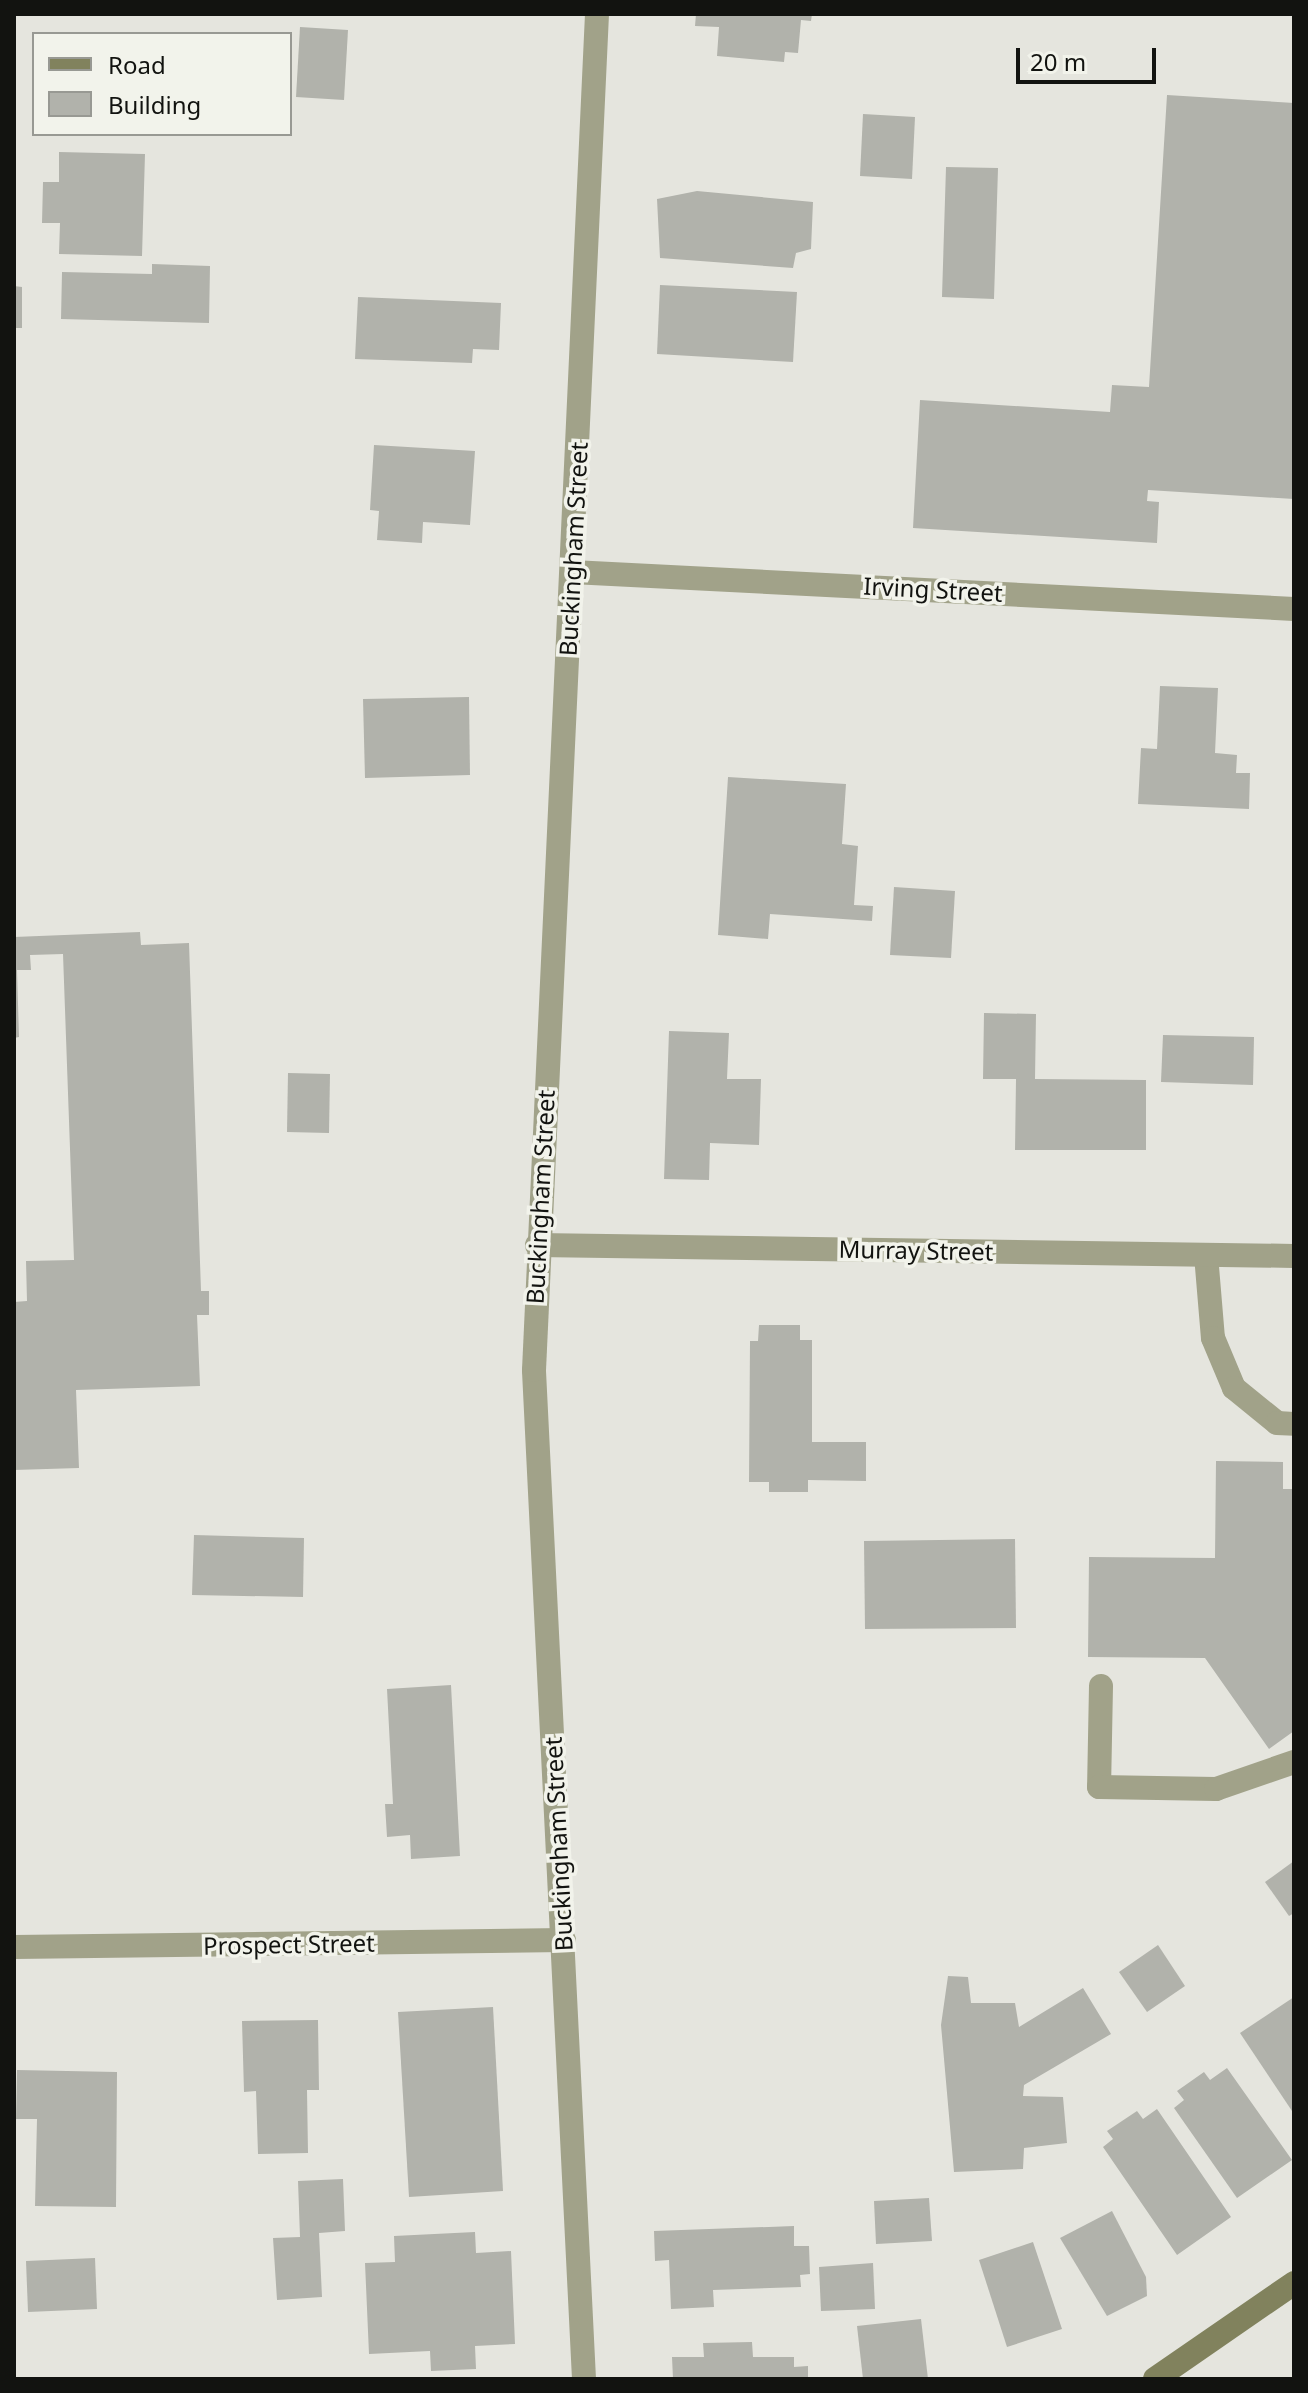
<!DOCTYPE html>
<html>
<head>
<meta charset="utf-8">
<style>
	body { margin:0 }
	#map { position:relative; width:1308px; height:2393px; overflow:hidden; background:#e5e5de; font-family:"Noto Sans",sans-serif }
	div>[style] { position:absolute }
	.building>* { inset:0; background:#b1b2ab }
	.lane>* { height:24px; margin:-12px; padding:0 12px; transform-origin:12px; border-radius:12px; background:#a1a289 }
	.street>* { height:24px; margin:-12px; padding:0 12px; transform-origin:12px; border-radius:12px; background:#a1a289 }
	.secondary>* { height:24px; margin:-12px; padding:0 12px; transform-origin:12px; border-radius:12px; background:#81825d }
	span { translate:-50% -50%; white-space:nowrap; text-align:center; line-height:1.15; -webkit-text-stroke:7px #f2f3eb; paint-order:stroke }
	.street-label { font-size:24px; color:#121310 }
	.frame { position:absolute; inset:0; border:16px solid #121310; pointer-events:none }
	.legend { position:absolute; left:32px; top:32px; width:260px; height:104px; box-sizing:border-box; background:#f2f3eb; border:2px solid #989993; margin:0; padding:10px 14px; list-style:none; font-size:24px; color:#121310 }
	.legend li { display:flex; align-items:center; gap:16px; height:40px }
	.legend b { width:40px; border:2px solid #989993 }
	.scale { position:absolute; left:1016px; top:48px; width:140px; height:36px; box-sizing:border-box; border:4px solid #121310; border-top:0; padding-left:10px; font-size:24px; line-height:28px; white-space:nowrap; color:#121310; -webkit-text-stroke:6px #f2f3eb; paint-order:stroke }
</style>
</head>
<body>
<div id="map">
	<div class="building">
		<div style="clip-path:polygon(696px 14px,812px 14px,811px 21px,801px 20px,798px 53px,785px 52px,784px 62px,717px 56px,719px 27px,695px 26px)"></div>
		<div style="clip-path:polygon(300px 27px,348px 30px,344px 100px,296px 97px)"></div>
		<div style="clip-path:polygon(1167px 95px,1294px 103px,1294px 499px,1148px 490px,1147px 501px,1159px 502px,1157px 543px,913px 528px,920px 400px,1110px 412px,1112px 385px,1149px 387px)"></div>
		<div style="clip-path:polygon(863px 114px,915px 117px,912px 179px,860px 176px)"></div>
		<div style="clip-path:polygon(59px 152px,145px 154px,142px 256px,59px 254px,60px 223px,42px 223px,43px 182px,59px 182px)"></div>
		<div style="clip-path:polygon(946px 167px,998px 168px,994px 299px,942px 297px)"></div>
		<div style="clip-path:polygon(697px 191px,813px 202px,811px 249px,796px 253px,793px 268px,660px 258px,657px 199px)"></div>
		<div style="clip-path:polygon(152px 264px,210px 266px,209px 323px,61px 319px,62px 272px,152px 274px)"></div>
		<div style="clip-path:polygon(660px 285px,797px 292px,793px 362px,657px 354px)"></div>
		<div style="clip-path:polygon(14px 286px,22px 287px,22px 328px,14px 328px)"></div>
		<div style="clip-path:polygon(358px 297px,501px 303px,499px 350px,473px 349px,472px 363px,355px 359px)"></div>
		<div style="clip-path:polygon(374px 445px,475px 451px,470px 525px,423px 522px,422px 543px,377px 540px,379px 511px,370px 510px)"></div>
		<div style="clip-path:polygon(1160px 686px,1218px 688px,1215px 753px,1237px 755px,1236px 773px,1250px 773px,1249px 809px,1138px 804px,1141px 748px,1157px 749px)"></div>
		<div style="clip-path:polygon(469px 697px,470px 775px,365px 778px,363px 699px)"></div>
		<div style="clip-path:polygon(728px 777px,846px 784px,842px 844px,858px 846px,854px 905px,873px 906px,872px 921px,770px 914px,768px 939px,718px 935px)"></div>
		<div style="clip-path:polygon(894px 887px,955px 891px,951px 958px,890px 955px)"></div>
		<div style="clip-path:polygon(140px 932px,141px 945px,189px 943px,201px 1291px,209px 1291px,209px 1315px,197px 1315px,200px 1386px,76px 1390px,79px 1468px,14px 1470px,14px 1302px,27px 1301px,26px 1261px,74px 1260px,63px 954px,30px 955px,31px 970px,17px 970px,19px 1037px,14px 1038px,14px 937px)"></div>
		<div style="clip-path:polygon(984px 1013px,1036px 1014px,1035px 1079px,1146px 1080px,1146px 1150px,1015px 1150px,1016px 1079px,983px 1079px)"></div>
		<div style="clip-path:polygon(669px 1031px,729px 1033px,727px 1079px,761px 1079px,759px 1145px,710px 1143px,709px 1180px,664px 1179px)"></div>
		<div style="clip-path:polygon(1163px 1035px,1254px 1037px,1253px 1085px,1161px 1082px)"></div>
		<div style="clip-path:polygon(288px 1073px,330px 1074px,329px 1133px,287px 1132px)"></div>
		<div style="clip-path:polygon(759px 1325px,800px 1325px,800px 1340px,812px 1340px,812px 1442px,866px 1442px,866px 1481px,808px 1480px,808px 1492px,769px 1492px,769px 1482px,749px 1482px,750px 1341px,758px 1341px)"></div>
		<div style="clip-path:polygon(1216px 1461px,1283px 1462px,1283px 1489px,1294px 1489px,1294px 1731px,1269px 1749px,1205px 1658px,1088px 1657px,1089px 1557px,1215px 1558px)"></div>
		<div style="clip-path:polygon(194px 1535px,304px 1538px,303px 1597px,192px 1595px)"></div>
		<div style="clip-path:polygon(1015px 1539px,1016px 1628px,865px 1629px,864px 1541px)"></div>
		<div style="clip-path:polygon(451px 1685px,460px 1856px,411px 1859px,410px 1835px,387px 1837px,385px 1804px,393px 1804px,387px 1689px)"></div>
		<div style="clip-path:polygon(1294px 1861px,1294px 1913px,1289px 1916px,1265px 1882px)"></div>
		<div style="clip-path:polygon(1158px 1945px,1185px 1986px,1147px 2012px,1119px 1972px)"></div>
		<div style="clip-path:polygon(948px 1976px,968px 1977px,971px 2003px,1015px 2003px,1019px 2027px,1083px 1988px,1111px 2034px,1024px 2085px,1023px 2096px,1063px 2097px,1067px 2143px,1024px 2148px,1023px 2169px,954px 2172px,941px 2025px)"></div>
		<div style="clip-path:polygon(1294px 1997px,1294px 2114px,1240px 2033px)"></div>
		<div style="clip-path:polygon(493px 2007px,503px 2191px,409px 2197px,398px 2012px)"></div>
		<div style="clip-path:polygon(318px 2020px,319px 2090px,307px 2090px,308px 2153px,258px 2154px,256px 2091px,244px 2092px,242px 2021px)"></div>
		<div style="clip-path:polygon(1227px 2068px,1292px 2160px,1237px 2198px,1174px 2108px,1184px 2100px,1177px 2091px,1204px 2072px,1210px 2080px)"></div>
		<div style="clip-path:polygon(17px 2070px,117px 2072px,116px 2207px,35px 2206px,37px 2119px,16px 2119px)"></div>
		<div style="clip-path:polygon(1157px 2109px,1231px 2217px,1177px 2255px,1103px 2147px,1113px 2139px,1107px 2131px,1137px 2111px,1143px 2119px)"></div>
		<div style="clip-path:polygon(343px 2179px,345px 2231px,319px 2233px,322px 2297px,277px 2300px,273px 2238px,300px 2237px,298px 2181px)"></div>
		<div style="clip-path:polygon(929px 2198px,932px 2241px,876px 2244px,874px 2201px)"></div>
		<div style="clip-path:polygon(1112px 2211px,1146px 2277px,1147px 2296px,1107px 2316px,1060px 2238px)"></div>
		<div style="clip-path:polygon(794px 2226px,794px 2246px,809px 2246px,810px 2274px,800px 2275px,801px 2287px,713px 2290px,714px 2307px,671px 2309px,669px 2260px,655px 2261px,654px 2231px)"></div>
		<div style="clip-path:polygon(475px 2232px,476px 2253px,511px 2251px,515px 2344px,475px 2346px,476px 2369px,431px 2371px,430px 2351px,369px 2354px,365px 2263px,395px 2262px,394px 2236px)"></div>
		<div style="clip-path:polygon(1033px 2242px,1062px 2329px,1007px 2347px,979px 2260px)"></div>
		<div style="clip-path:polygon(95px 2258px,97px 2309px,28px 2312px,26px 2261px)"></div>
		<div style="clip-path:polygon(873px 2263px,875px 2309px,821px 2311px,819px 2267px)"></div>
		<div style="clip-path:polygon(921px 2319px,928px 2379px,863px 2379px,857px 2326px)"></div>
		<div style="clip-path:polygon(752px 2342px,753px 2357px,794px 2357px,794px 2367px,808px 2366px,808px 2379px,673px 2379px,672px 2357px,704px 2357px,703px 2343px)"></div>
	</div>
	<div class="lane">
		<div style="left:1206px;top:1255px;width:83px;rotate:85.2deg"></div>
		<div style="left:1213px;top:1338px;width:54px;rotate:67.2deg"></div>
		<div style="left:1234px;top:1388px;width:55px;rotate:39.1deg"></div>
		<div style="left:1277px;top:1423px;width:17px;rotate:3deg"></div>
		<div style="left:1101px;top:1686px;width:101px;rotate:91.1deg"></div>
		<div style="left:1099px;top:1787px;width:117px;rotate:1deg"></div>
		<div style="left:1216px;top:1789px;width:83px;rotate:-19.1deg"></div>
	</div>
	<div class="street">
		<div style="left:572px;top:572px;width:723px;rotate:2.93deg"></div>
		<div style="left:537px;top:1245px;width:757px;rotate:0.83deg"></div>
		<div style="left:14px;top:1947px;width:550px;rotate:-0.73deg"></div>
		<div style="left:584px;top:2379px;width:1010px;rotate:-92.84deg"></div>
		<div style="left:534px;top:1370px;width:1357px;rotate:-87.34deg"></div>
	</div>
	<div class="secondary">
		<div style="left:1155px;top:2379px;width:169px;rotate:-34.6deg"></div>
	</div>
	<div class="street-label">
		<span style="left:573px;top:549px;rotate:-87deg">Buckingham Street</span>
		<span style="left:933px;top:589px;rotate:3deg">Irving Street</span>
		<span style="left:540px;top:1197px;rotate:-87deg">Buckingham Street</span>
		<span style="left:916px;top:1250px;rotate:1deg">Murray Street</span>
		<span style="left:558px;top:1844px;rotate:-93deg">Buckingham Street</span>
		<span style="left:289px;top:1944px;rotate:-1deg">Prospect Street</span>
	</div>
	<div class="frame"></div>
	<ul class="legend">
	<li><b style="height:10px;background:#81825d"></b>Road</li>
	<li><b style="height:22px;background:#b1b2ab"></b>Building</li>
	</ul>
	<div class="scale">20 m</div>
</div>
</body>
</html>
